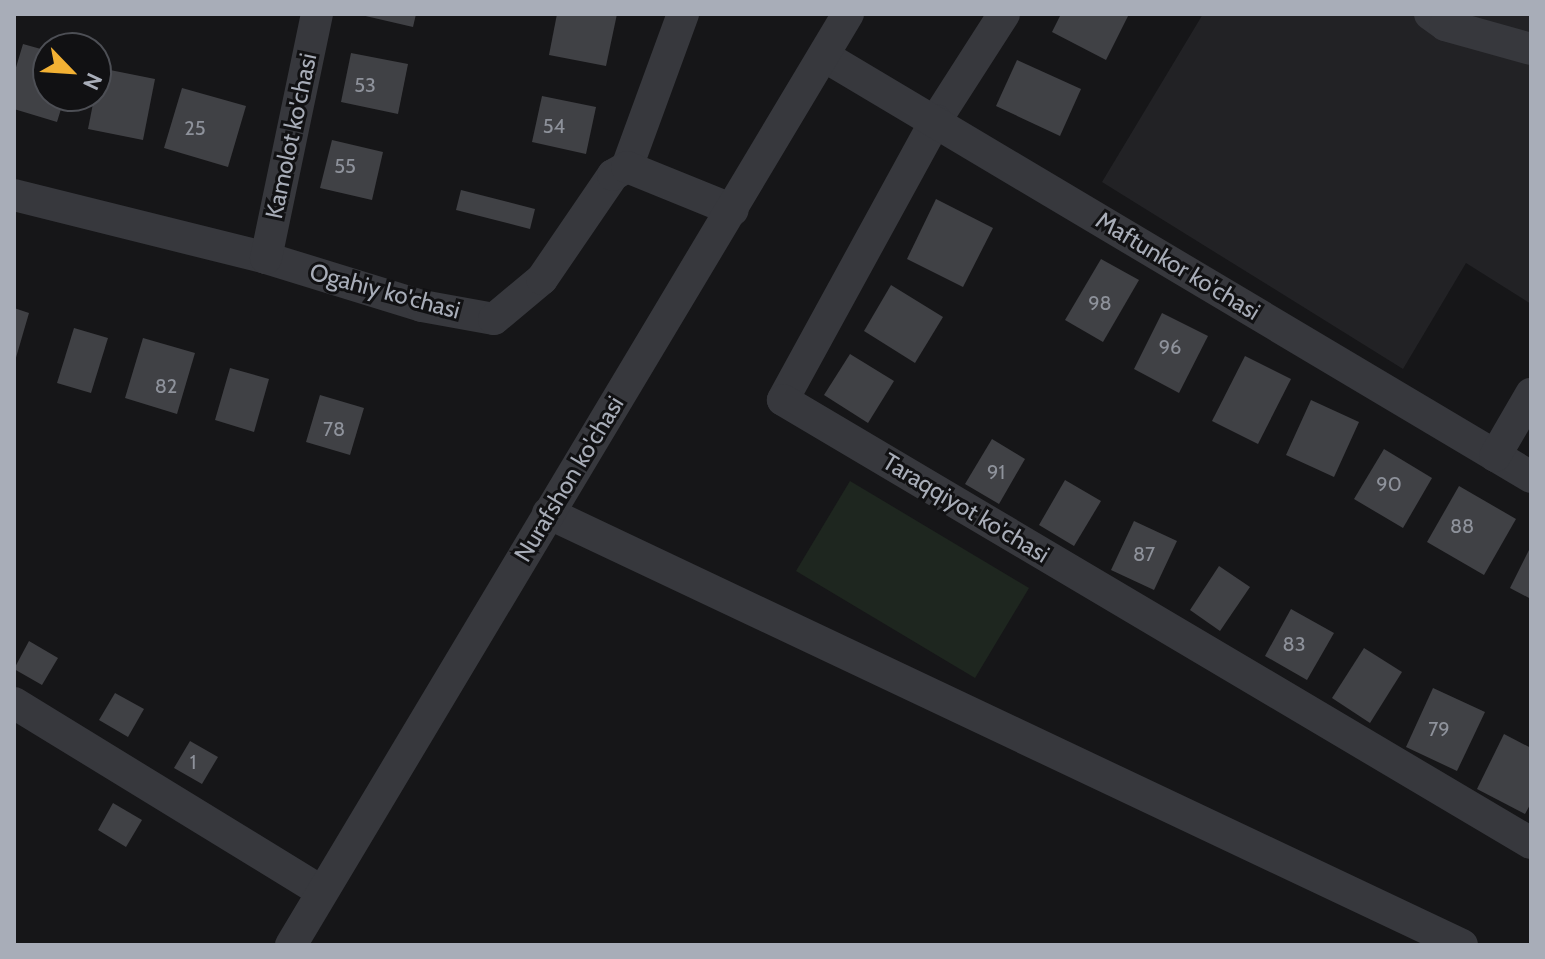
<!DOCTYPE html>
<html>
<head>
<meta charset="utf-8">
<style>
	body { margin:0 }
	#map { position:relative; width:1545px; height:959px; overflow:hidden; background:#161618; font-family:Cabin,sans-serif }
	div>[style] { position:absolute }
	.built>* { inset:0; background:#222225 }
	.green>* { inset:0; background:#1e261f }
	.building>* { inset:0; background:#404145 }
	.minor>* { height:32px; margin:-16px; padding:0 16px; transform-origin:16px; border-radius:16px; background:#37383d }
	span { translate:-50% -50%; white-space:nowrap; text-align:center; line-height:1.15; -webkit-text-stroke:6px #111113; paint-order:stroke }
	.number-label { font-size:20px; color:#8e929b }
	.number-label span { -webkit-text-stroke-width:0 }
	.street-label { font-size:24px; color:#a8adb8 }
	.frame { position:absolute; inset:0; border:16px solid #a8adb8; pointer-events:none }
	.north { position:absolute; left:32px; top:32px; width:80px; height:80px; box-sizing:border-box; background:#111113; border:2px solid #4d4f55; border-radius:50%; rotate:115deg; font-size:22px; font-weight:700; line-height:32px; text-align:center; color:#a8adb8 }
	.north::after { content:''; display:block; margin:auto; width:28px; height:36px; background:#f2b134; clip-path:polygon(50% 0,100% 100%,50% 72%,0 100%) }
</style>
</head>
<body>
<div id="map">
	<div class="built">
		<div style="clip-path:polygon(1203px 14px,1531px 14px,1531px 304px,1466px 263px,1403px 369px,1102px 182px)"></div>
	</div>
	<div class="green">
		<div style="clip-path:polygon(850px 481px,1029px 588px,975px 678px,796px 571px)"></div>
	</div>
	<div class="building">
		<div style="clip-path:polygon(357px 14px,416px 14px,413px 27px)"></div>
		<div style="clip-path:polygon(557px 14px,617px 14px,606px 66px,549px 55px)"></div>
		<div style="clip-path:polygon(1061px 14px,1129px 14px,1106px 60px,1052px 32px)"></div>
		<div style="clip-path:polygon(23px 44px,48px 51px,48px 96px,65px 96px,57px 122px,14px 109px,14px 74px)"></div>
		<div style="clip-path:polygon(351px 53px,408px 64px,398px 114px,341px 102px)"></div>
		<div style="clip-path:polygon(1017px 60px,1081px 89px,1060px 136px,996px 106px)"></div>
		<div style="clip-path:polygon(100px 68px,155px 79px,143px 140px,88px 129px)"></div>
		<div style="clip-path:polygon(182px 88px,246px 106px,228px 167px,164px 148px)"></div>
		<div style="clip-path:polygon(542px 96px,596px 107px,586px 154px,532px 142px)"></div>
		<div style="clip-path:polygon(332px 140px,383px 152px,372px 200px,320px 188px)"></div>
		<div style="clip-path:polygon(461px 190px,535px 209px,530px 229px,456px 210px)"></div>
		<div style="clip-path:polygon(936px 199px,993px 228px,963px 287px,907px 259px)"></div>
		<div style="clip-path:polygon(1101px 259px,1139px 280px,1103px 342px,1065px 320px)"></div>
		<div style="clip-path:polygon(891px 285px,943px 317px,915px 363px,864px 331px)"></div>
		<div style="clip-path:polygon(14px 308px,29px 313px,15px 361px,14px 361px)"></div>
		<div style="clip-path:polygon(1162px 313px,1208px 336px,1179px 393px,1134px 369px)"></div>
		<div style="clip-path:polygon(74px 328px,108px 338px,91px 393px,57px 383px)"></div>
		<div style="clip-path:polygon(143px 338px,195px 353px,177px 414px,125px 398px)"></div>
		<div style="clip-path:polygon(850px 354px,894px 381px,868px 423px,824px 395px)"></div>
		<div style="clip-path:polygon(1245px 356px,1291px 379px,1258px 444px,1212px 421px)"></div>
		<div style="clip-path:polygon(230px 368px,269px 379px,254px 432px,215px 420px)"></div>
		<div style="clip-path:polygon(320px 395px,364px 408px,350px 455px,306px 442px)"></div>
		<div style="clip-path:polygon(1311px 400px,1359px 422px,1334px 477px,1286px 455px)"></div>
		<div style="clip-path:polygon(992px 439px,1025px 459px,999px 504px,965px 484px)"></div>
		<div style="clip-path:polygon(1384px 449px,1432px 478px,1403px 528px,1354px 499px)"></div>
		<div style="clip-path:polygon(1065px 480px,1101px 501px,1074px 546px,1039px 525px)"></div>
		<div style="clip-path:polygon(1459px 486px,1516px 519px,1484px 575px,1427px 542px)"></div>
		<div style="clip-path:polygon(1134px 521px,1177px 541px,1154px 590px,1111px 570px)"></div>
		<div style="clip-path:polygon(1531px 546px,1531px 599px,1510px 588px)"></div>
		<div style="clip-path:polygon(1219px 566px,1250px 587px,1220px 631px,1190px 610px)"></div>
		<div style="clip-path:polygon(1291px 609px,1334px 633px,1307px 680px,1265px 656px)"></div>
		<div style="clip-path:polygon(29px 641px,58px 658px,42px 685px,14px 669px)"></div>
		<div style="clip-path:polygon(1364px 648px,1402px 672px,1370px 723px,1332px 698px)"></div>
		<div style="clip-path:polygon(1433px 688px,1485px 712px,1457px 771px,1406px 747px)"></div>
		<div style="clip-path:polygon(115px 693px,144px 709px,128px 737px,99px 720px)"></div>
		<div style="clip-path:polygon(1504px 734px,1531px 748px,1531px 803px,1525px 814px,1477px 789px)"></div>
		<div style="clip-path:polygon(190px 741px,218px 757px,202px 784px,174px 768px)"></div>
		<div style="clip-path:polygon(113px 803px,142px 820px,126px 847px,98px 830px)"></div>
	</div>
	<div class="minor">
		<div style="left:1004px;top:14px;width:126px;rotate:122.7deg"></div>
		<div style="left:936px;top:120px;width:319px;rotate:118.7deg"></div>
		<div style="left:783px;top:400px;width:869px;rotate:30.64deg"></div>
		<div style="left:1430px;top:14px;width:19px;rotate:36deg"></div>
		<div style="left:1445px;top:25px;width:89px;rotate:15.6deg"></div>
		<div style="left:824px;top:56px;width:823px;rotate:30.77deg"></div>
		<div style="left:627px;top:167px;width:163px;rotate:-69.9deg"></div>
		<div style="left:14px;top:195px;width:260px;rotate:14deg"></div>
		<div style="left:266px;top:258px;width:163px;rotate:17.1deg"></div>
		<div style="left:422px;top:306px;width:73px;rotate:10.2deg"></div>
		<div style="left:494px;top:319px;width:62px;rotate:-39.8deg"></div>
		<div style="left:542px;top:279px;width:126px;rotate:-55.7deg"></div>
		<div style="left:613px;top:175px;width:16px;rotate:-30deg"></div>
		<div style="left:627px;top:167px;width:114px;rotate:22.1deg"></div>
		<div style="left:266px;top:258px;width:249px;rotate:-78.2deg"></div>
		<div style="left:1495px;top:456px;width:72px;rotate:-59.9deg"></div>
		<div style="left:548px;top:513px;width:1011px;rotate:25.3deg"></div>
		<div style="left:14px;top:703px;width:361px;rotate:31.5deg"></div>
		<div style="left:291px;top:945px;width:1085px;rotate:-59.11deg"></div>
	</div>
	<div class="number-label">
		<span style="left:365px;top:85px">53</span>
		<span style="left:554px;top:126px">54</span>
		<span style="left:195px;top:128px">25</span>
		<span style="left:345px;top:166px">55</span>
		<span style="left:1100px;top:303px">98</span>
		<span style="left:1170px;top:347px">96</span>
		<span style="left:166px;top:386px">82</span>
		<span style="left:334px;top:429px">78</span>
		<span style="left:996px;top:472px">91</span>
		<span style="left:1389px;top:484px">90</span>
		<span style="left:1462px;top:526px">88</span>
		<span style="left:1144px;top:554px">87</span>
		<span style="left:1294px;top:644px">83</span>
		<span style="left:1439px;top:729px">79</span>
		<span style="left:193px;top:762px">1</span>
	</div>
	<div class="street-label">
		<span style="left:291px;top:136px;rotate:-78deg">Kamolot ko'chasi</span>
		<span style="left:1178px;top:266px;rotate:31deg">Maftunkor ko'chasi</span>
		<span style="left:385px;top:291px;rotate:15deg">Ogahiy ko'chasi</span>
		<span style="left:569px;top:479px;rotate:-59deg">Nurafshon ko'chasi</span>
		<span style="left:966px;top:508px;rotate:31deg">Taraqqiyot ko'chasi</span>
	</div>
	<div class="frame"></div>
	<div class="north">N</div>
</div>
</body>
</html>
